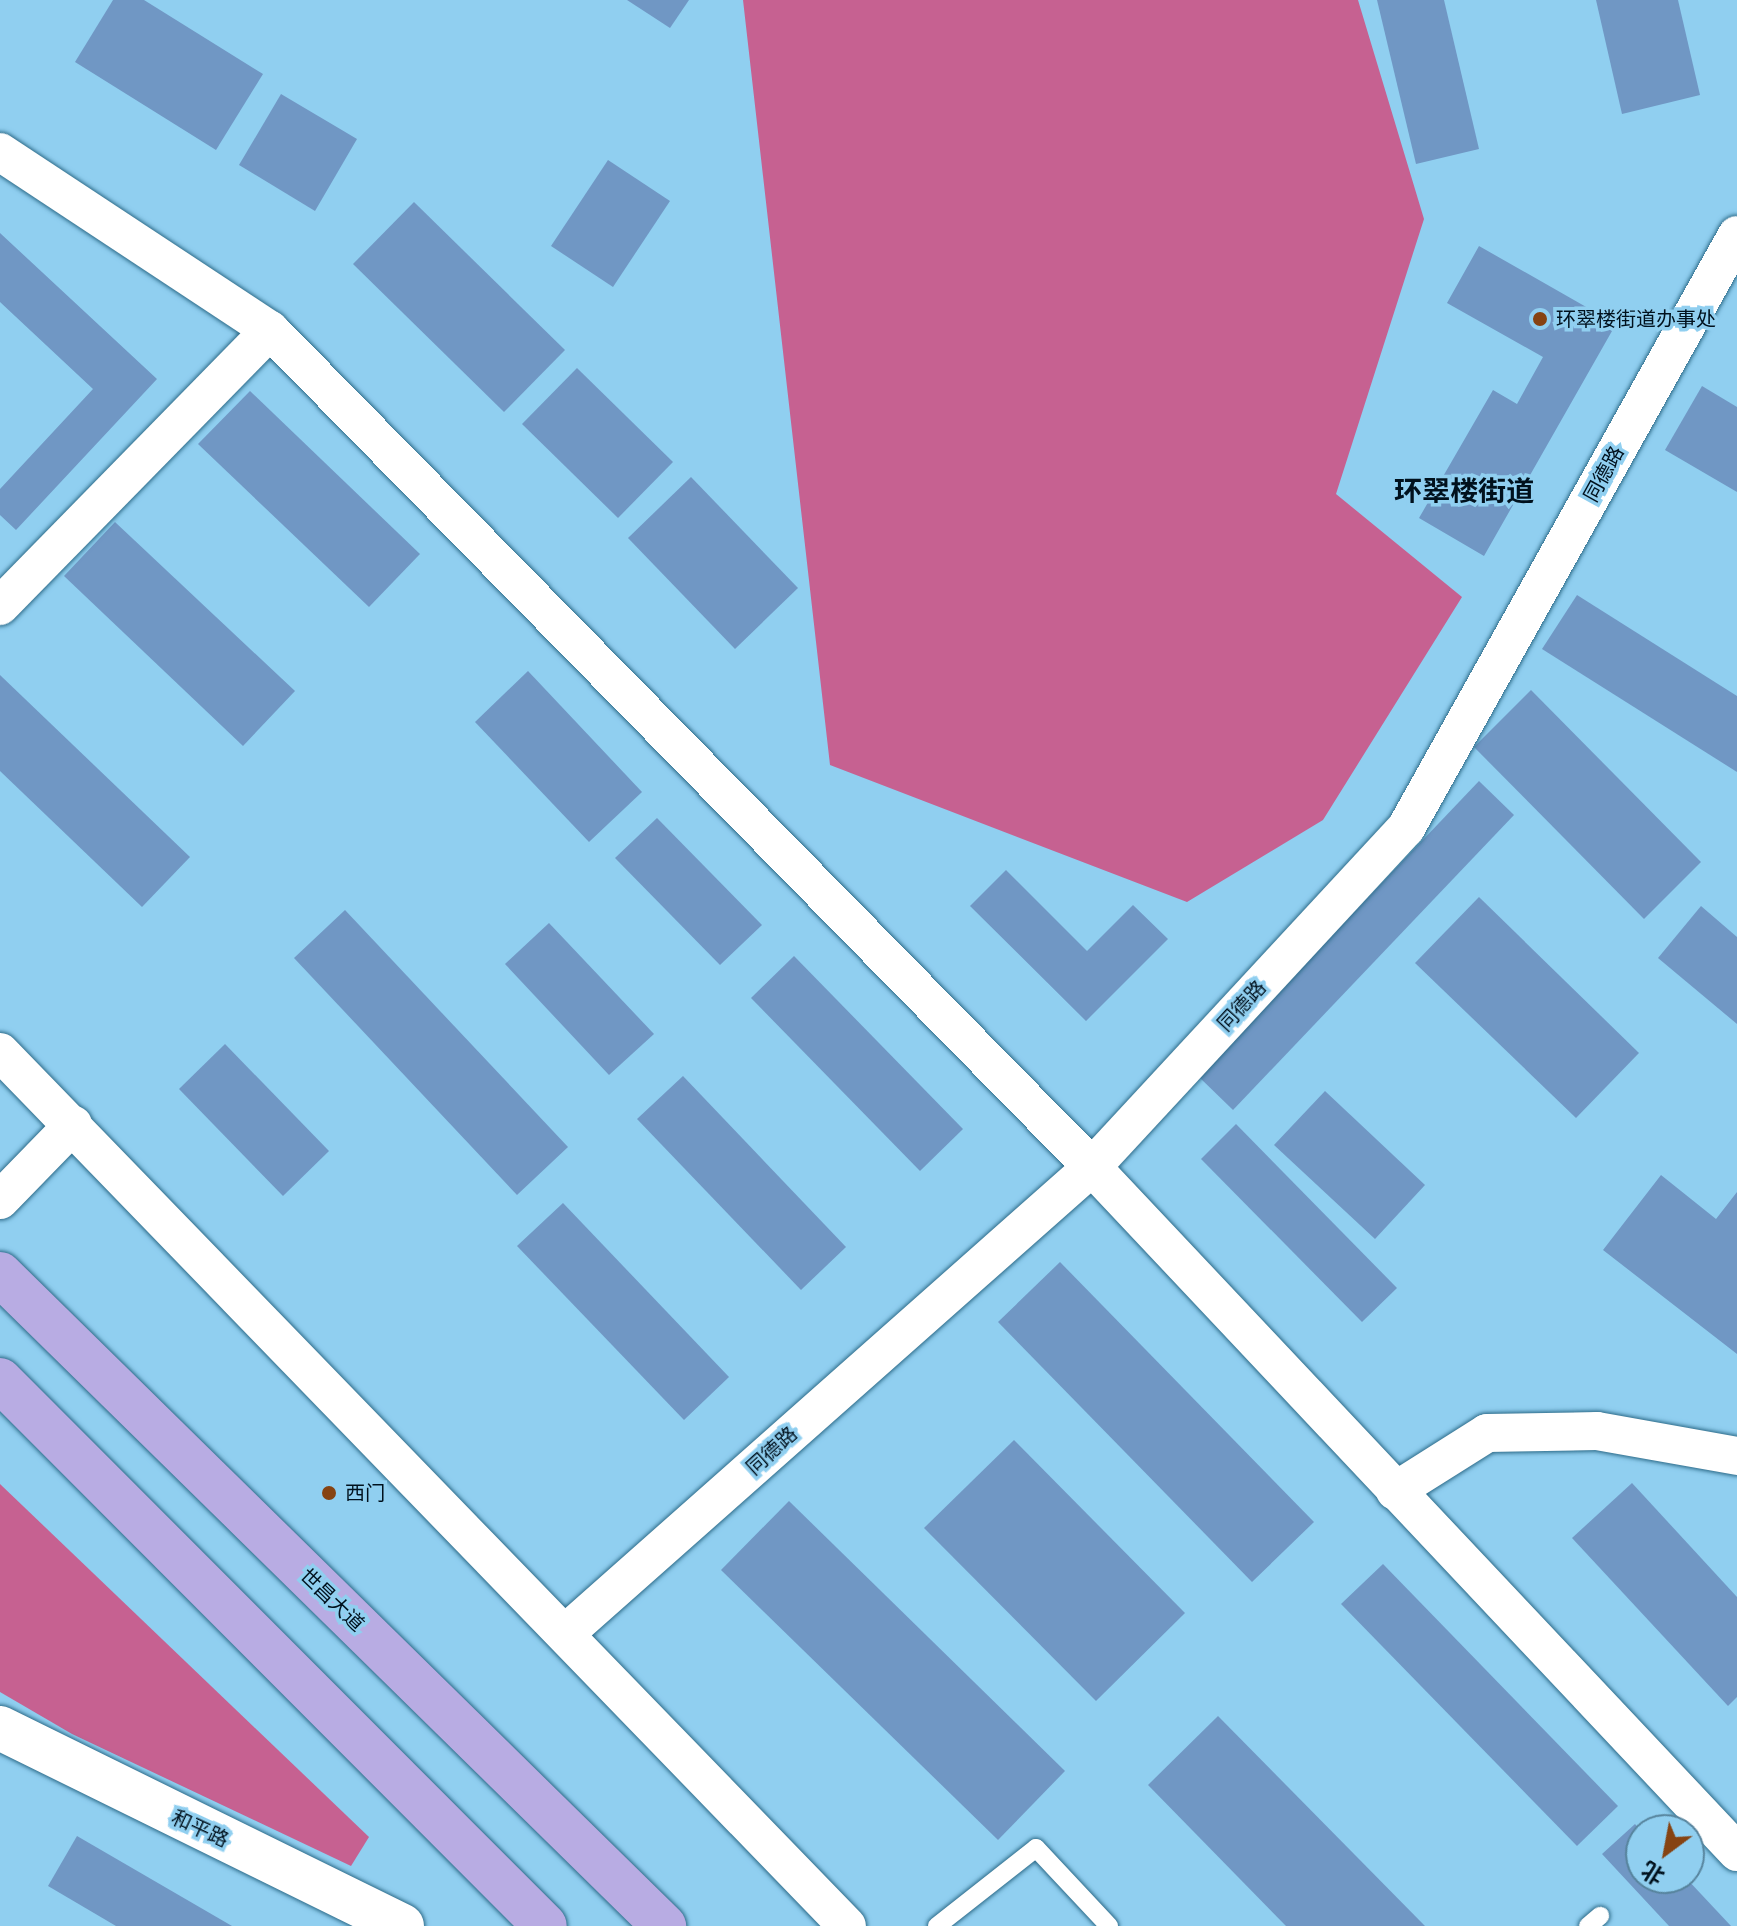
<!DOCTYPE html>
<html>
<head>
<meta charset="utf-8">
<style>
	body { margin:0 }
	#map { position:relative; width:1737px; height:1926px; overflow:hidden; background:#90cff0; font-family:Arial,"Noto Sans SC",sans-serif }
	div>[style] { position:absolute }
	.forest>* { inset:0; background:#c66191 }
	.building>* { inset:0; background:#7097c4 }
	.roads { filter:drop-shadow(0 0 2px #2d6b89) drop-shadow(0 0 2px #2d6b89) }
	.service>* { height:18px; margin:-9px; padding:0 9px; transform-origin:9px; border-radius:9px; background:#fff }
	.minor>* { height:38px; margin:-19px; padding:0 19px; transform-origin:19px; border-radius:19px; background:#fff }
	.tertiary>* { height:44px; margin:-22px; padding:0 22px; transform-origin:22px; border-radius:22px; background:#fff }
	.primary>* { height:44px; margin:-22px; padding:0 22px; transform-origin:22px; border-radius:22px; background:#b8ace3 }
	.dots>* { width:22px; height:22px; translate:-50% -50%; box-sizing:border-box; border:4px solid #90cff0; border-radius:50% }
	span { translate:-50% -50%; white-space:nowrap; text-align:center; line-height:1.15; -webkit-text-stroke:7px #90cff0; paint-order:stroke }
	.poi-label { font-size:20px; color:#00111d }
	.left { translate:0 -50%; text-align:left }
	.street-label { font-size:20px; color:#00111d }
	.district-label { font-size:28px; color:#00111d; font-weight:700 }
	.north { position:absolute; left:1625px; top:1814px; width:80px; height:80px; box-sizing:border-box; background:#90cff0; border:2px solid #56839c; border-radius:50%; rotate:212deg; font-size:22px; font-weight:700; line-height:32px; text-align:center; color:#00111d }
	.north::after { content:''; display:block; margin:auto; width:28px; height:36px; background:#864312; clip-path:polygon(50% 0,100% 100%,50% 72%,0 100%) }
</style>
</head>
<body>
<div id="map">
	<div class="forest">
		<div style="clip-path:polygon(743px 0,1358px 0,1424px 219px,1336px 494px,1462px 597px,1323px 820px,1187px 902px,830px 765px)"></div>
		<div style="clip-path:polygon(0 1484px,369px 1837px,351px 1866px,72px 1734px,0 1692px)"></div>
	</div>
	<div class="building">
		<div style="clip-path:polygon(113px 0,144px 0,263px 74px,216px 150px,75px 62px)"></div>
		<div style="clip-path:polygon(627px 0,689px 0,670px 28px)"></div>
		<div style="clip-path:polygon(1377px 0,1444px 0,1479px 149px,1416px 164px)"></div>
		<div style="clip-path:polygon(1596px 0,1678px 0,1700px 95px,1622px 114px)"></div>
		<div style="clip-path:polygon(281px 94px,357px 139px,315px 211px,239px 165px)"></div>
		<div style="clip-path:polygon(608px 160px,670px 201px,613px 287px,551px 246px)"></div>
		<div style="clip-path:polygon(414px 202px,565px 350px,504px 412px,353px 264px)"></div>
		<div style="clip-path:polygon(0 233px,157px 379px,16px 530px,0 515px,0 489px,93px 389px,0 302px)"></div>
		<div style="clip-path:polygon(1479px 246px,1616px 324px,1484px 556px,1419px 518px,1493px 390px,1517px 404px,1543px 357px,1447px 303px)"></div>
		<div style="clip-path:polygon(577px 368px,673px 462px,618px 518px,522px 424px)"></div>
		<div style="clip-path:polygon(1702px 386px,1737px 407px,1737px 492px,1665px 450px)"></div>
		<div style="clip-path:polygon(250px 391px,420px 554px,369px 607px,198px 444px)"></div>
		<div style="clip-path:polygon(691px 477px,798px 588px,735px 649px,628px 538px)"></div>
		<div style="clip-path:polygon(115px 522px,295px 691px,243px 746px,64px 576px)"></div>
		<div style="clip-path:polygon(1577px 595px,1737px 696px,1737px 772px,1542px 649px)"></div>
		<div style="clip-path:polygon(528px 671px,642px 792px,589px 842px,475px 722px)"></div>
		<div style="clip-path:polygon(0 675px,190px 857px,142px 907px,0 771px)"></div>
		<div style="clip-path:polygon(1531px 690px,1701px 862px,1644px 919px,1474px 747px)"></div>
		<div style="clip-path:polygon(1479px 781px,1514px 815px,1233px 1110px,1198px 1076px)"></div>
		<div style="clip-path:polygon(657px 818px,762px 925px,720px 965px,615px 858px)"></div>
		<div style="clip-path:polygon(1006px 870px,1087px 951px,1133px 905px,1168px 939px,1086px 1021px,970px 906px)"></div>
		<div style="clip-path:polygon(1479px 897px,1639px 1053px,1576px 1118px,1415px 963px)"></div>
		<div style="clip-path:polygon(1701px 906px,1737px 937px,1737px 1024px,1658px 958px)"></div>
		<div style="clip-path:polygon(345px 910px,568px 1147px,517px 1195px,294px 958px)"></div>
		<div style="clip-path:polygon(549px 923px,654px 1034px,609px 1075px,505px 964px)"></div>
		<div style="clip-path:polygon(794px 956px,963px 1129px,920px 1171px,751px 998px)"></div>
		<div style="clip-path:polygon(225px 1044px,329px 1151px,283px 1196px,179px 1089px)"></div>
		<div style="clip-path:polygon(683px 1076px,846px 1247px,801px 1290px,637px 1119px)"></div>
		<div style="clip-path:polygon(1325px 1091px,1425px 1185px,1375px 1239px,1274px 1145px)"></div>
		<div style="clip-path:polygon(1236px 1124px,1397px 1288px,1362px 1322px,1201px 1159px)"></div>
		<div style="clip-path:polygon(1661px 1175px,1716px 1219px,1737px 1192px,1737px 1354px,1603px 1250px)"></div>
		<div style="clip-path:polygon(563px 1203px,729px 1377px,684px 1420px,517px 1246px)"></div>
		<div style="clip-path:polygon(1060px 1262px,1314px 1522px,1252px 1582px,998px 1322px)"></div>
		<div style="clip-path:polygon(1014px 1440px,1185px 1613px,1096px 1701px,924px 1528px)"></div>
		<div style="clip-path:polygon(1632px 1483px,1737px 1597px,1737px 1697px,1728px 1706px,1572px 1538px)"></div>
		<div style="clip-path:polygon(789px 1501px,1065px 1771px,998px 1840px,721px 1570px)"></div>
		<div style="clip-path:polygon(1383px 1564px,1618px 1806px,1577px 1846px,1341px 1604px)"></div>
		<div style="clip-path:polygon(1218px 1716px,1425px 1926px,1286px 1926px,1148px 1785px)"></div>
		<div style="clip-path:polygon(1635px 1824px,1641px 1831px,1641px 1878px,1686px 1878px,1731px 1926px,1669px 1926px,1602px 1854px)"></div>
		<div style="clip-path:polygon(77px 1836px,232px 1926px,116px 1926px,48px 1886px)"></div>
	</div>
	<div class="roads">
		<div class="service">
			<div style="left:937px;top:1926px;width:126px;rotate:-38.2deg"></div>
			<div style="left:1036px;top:1848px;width:107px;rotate:46.9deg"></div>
			<div style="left:1588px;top:1926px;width:16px;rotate:-40deg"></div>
		</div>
		<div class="minor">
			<div style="left:0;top:152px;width:323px;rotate:33.4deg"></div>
			<div style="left:270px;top:330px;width:1173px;rotate:45.52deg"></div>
			<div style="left:1092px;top:1167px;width:941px;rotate:46.72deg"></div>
			<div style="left:0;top:606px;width:386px;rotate:-45.6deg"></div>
			<div style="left:0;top:1052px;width:1217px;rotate:45.9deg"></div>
			<div style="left:0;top:1200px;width:105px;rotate:-45.8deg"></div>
			<div style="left:1395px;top:1491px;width:109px;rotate:-32.2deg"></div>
			<div style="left:1487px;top:1433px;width:110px;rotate:-1deg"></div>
			<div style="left:1597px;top:1431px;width:142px;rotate:10.1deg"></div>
			<div style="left:567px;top:1632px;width:701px;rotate:-41.53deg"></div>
			<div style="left:1092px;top:1167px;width:462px;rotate:-47.2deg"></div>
			<div style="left:1406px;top:828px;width:679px;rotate:-60.83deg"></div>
		</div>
		<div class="tertiary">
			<div style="left:0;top:1728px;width:448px;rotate:26.2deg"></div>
		</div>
		<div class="primary">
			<div style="left:0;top:1274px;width:931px;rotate:44.48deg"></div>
			<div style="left:0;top:1380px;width:771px;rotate:45.05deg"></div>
		</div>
	</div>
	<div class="dots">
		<div style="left:1540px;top:319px;background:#864312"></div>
		<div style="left:329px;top:1493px;background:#864312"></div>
	</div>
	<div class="poi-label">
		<span class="left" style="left:1556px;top:319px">环翠楼街道办事处</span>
		<span class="left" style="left:345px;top:1493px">西门</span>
	</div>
	<div class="street-label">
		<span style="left:1604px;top:474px;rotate:-61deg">同德路</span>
		<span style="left:1242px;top:1006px;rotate:-47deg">同德路</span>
		<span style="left:772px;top:1451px;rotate:-42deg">同德路</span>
		<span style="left:332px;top:1600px;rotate:44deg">世昌大道</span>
		<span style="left:200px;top:1829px;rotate:25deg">和平路</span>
	</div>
	<div class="district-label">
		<span style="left:1464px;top:492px">环翠楼街道</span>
	</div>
	<div class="north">北</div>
</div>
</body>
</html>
